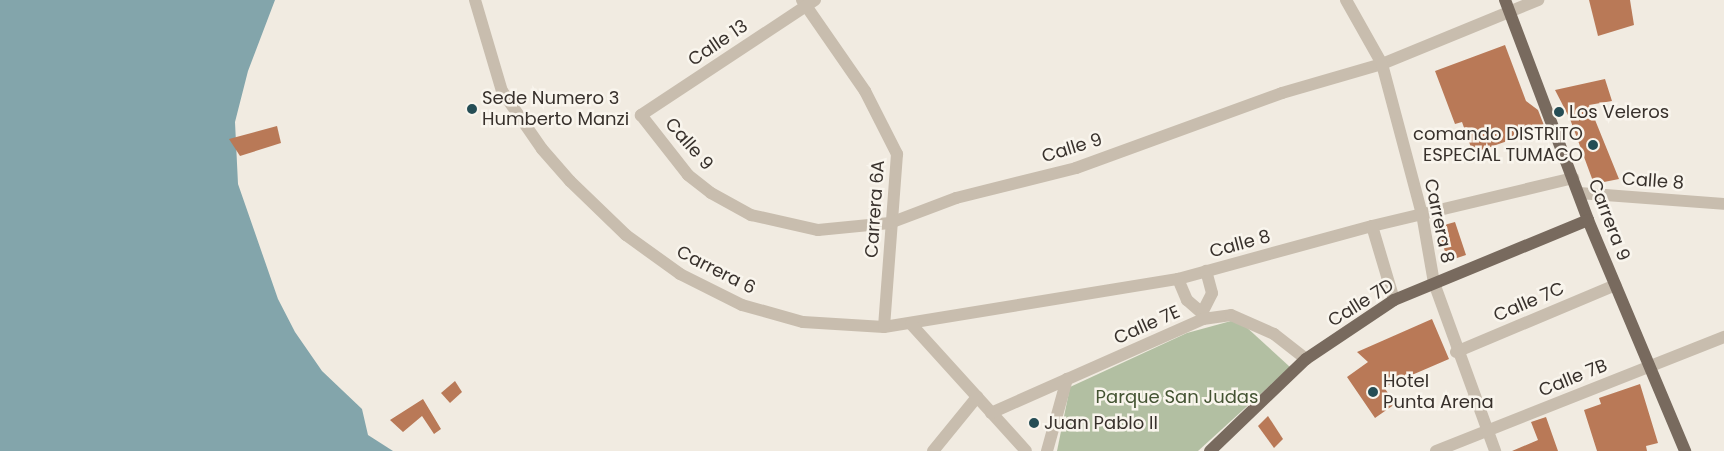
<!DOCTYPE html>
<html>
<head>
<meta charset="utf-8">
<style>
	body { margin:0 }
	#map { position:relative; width:1724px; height:451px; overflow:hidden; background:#f1ebe1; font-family:Poppins,sans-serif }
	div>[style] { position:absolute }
	.green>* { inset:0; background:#b2bfa2 }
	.water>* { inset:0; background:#83a5ab }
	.building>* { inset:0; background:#b97957 }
	.minor>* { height:12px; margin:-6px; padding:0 6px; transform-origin:6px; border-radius:6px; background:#c8bdae }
	.major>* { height:12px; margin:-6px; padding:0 6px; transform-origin:6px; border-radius:6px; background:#786a5e }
	.dots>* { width:14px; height:14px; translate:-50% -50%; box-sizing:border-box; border:2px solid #f9f5ed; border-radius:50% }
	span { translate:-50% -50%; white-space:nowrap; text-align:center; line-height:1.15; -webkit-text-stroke:5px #f9f5ed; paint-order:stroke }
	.street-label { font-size:18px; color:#38312c }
	.poi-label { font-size:18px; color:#38312c }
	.left { translate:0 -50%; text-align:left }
	.right { translate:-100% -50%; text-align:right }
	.park-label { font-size:18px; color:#435332 }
</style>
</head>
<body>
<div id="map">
	<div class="green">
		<div style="clip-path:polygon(1231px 321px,1244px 325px,1290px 367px,1198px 451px,1057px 451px,1070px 387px,1187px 333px)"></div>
	</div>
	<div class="water">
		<div style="clip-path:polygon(0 0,275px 0,248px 71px,235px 122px,238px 184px,278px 299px,295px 332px,322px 371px,362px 409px,368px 435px,393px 451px,0 451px)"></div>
	</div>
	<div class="building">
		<div style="clip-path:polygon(1589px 0,1630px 0,1634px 25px,1598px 36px)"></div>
		<div style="clip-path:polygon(1505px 45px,1526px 101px,1538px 110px,1545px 128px,1473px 153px,1462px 122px,1455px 124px,1435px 71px)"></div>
		<div style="clip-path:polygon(1605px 79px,1612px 101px,1589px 105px,1619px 179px,1594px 184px,1570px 119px,1555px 90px)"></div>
		<div style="clip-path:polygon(277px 126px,281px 143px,240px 156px,229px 139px)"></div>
		<div style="clip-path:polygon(1455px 222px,1466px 255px,1448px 261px,1437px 227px)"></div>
		<div style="clip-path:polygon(1432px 319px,1449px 359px,1384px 387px,1395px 404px,1375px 418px,1347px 377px,1368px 362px,1357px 352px)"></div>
		<div style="clip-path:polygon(455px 381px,462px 392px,450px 403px,441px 393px)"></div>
		<div style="clip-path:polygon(1640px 384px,1658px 443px,1646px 446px,1647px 451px,1597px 451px,1584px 410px,1601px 404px,1599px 398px)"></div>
		<div style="clip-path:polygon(423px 399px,441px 429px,434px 434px,422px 416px,403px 432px,390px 420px)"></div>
		<div style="clip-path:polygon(1268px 416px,1283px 439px,1274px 448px,1258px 426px)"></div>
		<div style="clip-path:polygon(1546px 417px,1558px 451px,1512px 451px,1538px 440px,1531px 422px)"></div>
	</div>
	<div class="minor">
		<div style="left:475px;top:0;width:95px;rotate:73.5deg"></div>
		<div style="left:502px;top:91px;width:70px;rotate:55.4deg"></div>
		<div style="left:542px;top:149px;width:43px;rotate:48.8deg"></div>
		<div style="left:570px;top:181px;width:78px;rotate:44deg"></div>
		<div style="left:626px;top:235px;width:67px;rotate:35.8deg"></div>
		<div style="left:680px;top:274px;width:69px;rotate:26.6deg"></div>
		<div style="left:742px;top:305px;width:63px;rotate:15.6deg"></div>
		<div style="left:803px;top:322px;width:81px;rotate:3.5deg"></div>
		<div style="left:884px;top:327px;width:298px;rotate:-9.3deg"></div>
		<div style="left:1178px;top:279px;width:201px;rotate:-15.3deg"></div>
		<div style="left:1372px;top:226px;width:207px;rotate:-13.4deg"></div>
		<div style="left:802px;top:0;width:111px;rotate:55.3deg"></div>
		<div style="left:865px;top:91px;width:71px;rotate:63.1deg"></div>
		<div style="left:897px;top:154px;width:173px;rotate:94.3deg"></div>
		<div style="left:815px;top:0;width:209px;rotate:146.5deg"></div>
		<div style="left:641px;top:115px;width:76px;rotate:51.9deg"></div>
		<div style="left:688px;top:175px;width:29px;rotate:38deg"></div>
		<div style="left:711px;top:193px;width:46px;rotate:28.8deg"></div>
		<div style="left:751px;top:215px;width:69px;rotate:12.6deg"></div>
		<div style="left:818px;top:230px;width:72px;rotate:-5.6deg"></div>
		<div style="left:890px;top:223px;width:71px;rotate:-20.7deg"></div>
		<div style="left:956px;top:198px;width:124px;rotate:-14deg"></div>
		<div style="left:1076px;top:168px;width:219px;rotate:-20deg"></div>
		<div style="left:1282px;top:93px;width:104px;rotate:-16.2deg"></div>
		<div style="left:1382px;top:64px;width:169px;rotate:-22.3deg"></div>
		<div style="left:1346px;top:0;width:73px;rotate:60.6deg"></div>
		<div style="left:1382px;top:64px;width:155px;rotate:75.1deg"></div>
		<div style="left:1422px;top:214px;width:70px;rotate:80.1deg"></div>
		<div style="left:1434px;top:283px;width:179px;rotate:70deg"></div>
		<div style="left:1579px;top:193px;width:145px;rotate:4.3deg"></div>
		<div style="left:1372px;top:226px;width:77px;rotate:73.4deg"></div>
		<div style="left:1178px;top:279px;width:23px;rotate:67deg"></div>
		<div style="left:1187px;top:300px;width:20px;rotate:41deg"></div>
		<div style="left:1203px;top:319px;width:6px;rotate:-99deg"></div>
		<div style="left:1202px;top:313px;width:22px;rotate:-63deg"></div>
		<div style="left:1212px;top:293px;width:23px;rotate:-105deg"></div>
		<div style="left:911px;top:324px;width:171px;rotate:47.8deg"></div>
		<div style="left:1456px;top:352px;width:173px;rotate:-22.8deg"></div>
		<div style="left:991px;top:413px;width:232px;rotate:-23.9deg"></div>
		<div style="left:1203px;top:319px;width:28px;rotate:-8deg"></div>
		<div style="left:1231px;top:315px;width:47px;rotate:23.8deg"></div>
		<div style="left:1274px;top:334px;width:41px;rotate:38deg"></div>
		<div style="left:933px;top:451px;width:70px;rotate:-50.8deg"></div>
		<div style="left:1047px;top:451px;width:75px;rotate:-74.5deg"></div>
		<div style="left:1436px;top:451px;width:310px;rotate:-21.6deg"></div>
	</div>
	<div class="major">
		<div style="left:1505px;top:0;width:235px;rotate:69.3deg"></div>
		<div style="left:1588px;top:220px;width:251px;rotate:67.2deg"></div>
		<div style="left:1210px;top:451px;width:133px;rotate:-43.8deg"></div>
		<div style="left:1306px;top:359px;width:106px;rotate:-33.8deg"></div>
		<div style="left:1394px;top:300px;width:210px;rotate:-22.4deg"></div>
	</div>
	<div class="dots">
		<div style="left:472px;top:109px;background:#254d55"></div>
		<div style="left:1559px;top:112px;background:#254d55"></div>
		<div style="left:1593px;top:145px;background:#254d55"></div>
		<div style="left:1373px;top:392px;background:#254d55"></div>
		<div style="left:1034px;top:423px;background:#254d55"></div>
	</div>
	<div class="street-label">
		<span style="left:718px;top:43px;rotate:-34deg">Calle 13</span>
		<span style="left:689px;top:144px;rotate:49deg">Calle 9</span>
		<span style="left:1072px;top:148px;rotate:-17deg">Calle 9</span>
		<span style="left:1653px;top:181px;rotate:4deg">Calle 8</span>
		<span style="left:875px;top:209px;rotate:-86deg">Carrera 6A</span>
		<span style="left:1609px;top:220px;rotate:69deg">Carrera 9</span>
		<span style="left:1439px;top:221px;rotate:78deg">Carrera 8</span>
		<span style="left:1240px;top:244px;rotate:-15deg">Calle 8</span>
		<span style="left:716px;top:270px;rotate:27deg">Carrera 6</span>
		<span style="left:1529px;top:302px;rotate:-23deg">Calle 7C</span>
		<span style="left:1361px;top:303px;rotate:-32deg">Calle 7D</span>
		<span style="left:1147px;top:325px;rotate:-24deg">Calle 7E</span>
		<span style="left:1573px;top:378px;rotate:-22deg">Calle 7B</span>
	</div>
	<div class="poi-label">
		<span class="left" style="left:482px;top:109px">Sede Numero 3<br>Humberto Manzi</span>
		<span class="left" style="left:1569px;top:112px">Los Veleros</span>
		<span class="right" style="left:1583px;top:145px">comando DISTRITO<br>ESPECIAL TUMACO</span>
		<span class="left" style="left:1383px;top:392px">Hotel<br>Punta Arena</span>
		<span class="left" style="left:1044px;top:423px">Juan Pablo II</span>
	</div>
	<div class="park-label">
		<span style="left:1177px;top:397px">Parque San Judas</span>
	</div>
</div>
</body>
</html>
